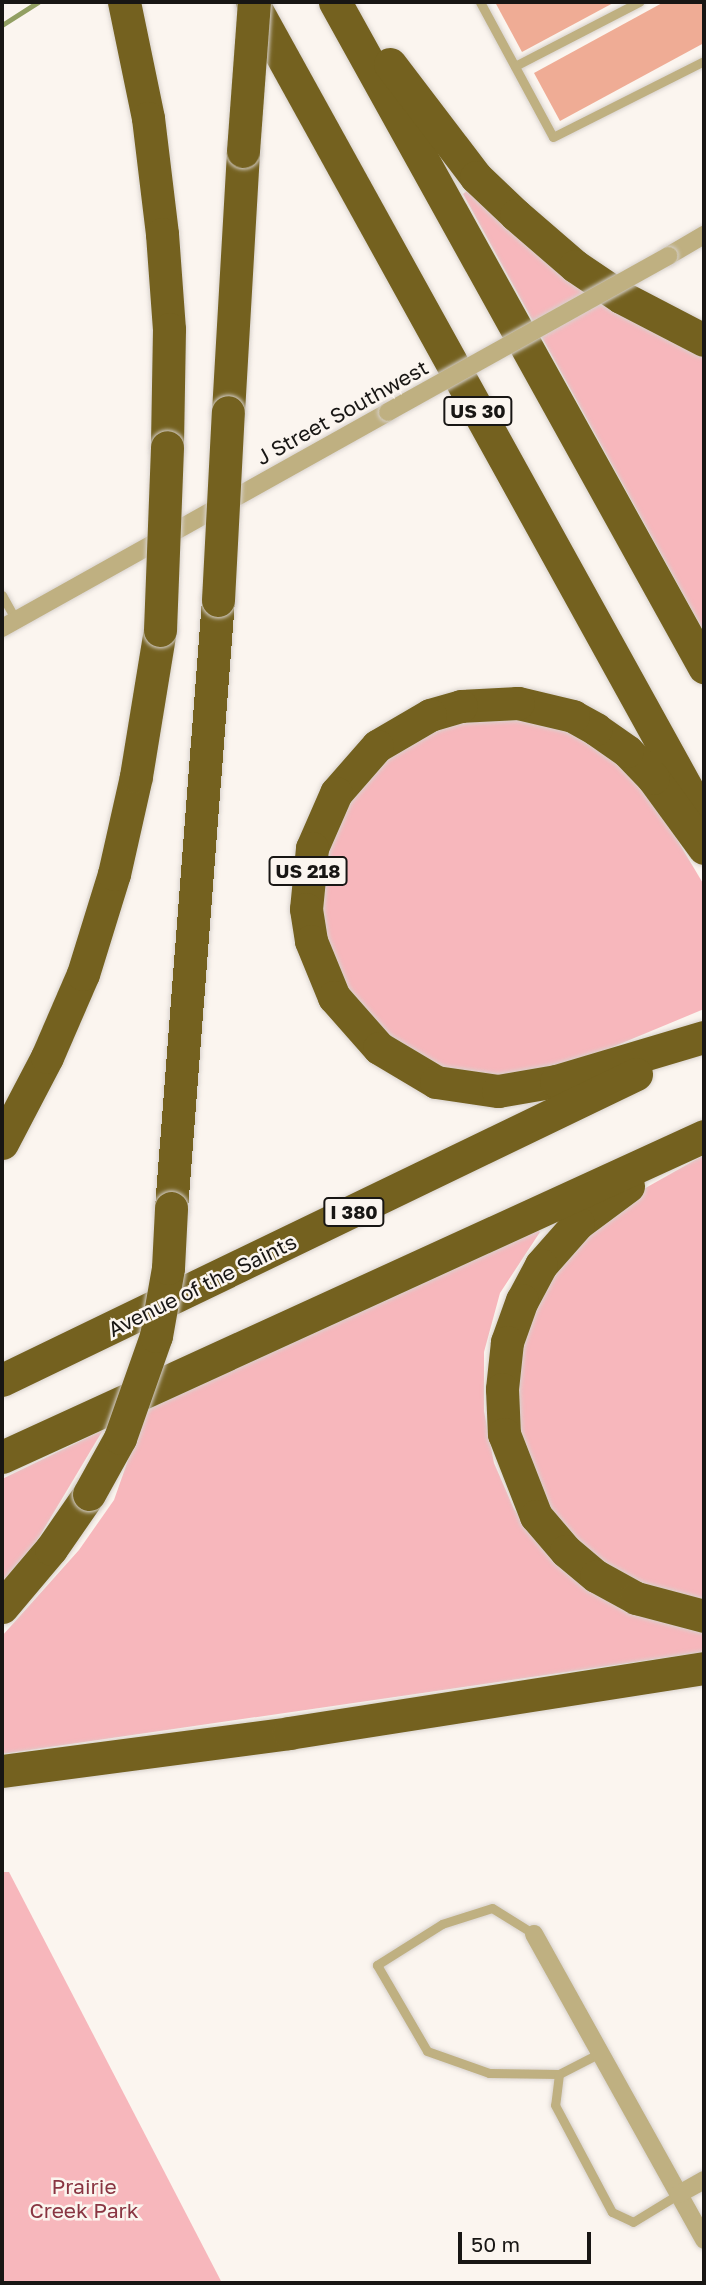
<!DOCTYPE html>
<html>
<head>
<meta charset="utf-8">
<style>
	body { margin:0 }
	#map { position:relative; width:706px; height:2285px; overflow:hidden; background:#fbf5ef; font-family:"Golos Text",sans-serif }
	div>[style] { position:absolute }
	.green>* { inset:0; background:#f7b7bc }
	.stream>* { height:5px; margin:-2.5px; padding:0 2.5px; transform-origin:2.5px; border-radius:2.5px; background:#929f62 }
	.building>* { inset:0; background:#efac95 }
	.roads { filter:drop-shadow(0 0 2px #d7d1cc) drop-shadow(0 0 2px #d7d1cc) }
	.service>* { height:9px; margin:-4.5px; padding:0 4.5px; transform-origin:4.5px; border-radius:4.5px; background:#bfb081 }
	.minor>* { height:18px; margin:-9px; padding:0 9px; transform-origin:9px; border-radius:9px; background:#bfb081 }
	.motorway>* { height:33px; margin:-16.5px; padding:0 16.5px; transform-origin:16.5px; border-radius:16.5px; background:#74611f }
	.bridges { filter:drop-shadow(0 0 2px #d7d1cc) drop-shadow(0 0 2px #d7d1cc) }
	.minor-bridge>* { height:18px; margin:-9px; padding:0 9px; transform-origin:9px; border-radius:9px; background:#bfb081 }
	.motorway-bridge>* { height:33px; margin:-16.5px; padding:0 16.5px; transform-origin:16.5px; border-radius:16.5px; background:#74611f }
	span { translate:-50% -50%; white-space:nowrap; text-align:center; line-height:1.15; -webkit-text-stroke:5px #fbf5ef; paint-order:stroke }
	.shield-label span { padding:2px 5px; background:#fbf5ef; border:2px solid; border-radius:5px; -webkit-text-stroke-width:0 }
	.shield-label { font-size:19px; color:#181614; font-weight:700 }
	.street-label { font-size:21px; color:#181614 }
	.park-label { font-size:21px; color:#893542 }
	.frame { position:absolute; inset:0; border:4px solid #181614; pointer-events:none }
	.scale { position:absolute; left:458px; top:2232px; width:133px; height:32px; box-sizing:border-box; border:4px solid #181614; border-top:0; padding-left:9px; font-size:21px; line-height:24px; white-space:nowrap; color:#181614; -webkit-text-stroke:5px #fbf5ef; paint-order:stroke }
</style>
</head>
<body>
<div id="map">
	<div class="green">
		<div style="clip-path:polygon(469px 189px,704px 353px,704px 632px,463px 194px)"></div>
		<div style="clip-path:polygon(524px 718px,568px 728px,629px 771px,663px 816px,704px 885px,704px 1009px,555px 1071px,476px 1078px,423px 1061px,347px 1002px,319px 930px,326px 836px,357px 779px,440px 722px)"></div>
		<div style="clip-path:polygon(704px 1155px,704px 1605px,607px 1571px,556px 1524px,518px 1443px,512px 1350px,527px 1306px,610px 1208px)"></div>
		<div style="clip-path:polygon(533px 1226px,540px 1232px,500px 1293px,484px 1352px,484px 1411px,494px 1463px,514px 1509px,541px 1547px,704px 1629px,704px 1652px,2px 1754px,2px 1636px,79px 1550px,114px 1500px,146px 1409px)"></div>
		<div style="clip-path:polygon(103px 1430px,23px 1564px,2px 1584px,2px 1479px)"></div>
		<div style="clip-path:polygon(2px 1872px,9px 1872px,222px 2283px,2px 2283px)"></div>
	</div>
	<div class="stream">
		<div style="left:2px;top:25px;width:43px;rotate:-32.6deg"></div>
	</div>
	<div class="building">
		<div style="clip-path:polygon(495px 2px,615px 2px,522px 52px)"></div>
		<div style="clip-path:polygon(664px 2px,704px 2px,704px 43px,560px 121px,534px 73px)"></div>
	</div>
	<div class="roads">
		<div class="service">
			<div style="left:480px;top:2px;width:153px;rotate:61.6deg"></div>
			<div style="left:553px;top:137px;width:169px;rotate:-26.7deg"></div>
			<div style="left:515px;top:66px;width:140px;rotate:-27.3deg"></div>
			<div style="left:2px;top:595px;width:29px;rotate:61deg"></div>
			<div style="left:534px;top:1934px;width:49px;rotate:-148.2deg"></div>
			<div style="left:492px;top:1908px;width:52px;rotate:162.3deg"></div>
			<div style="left:442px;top:1924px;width:77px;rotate:147.8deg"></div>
			<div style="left:377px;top:1965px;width:99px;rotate:59.8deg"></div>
			<div style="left:427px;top:2051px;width:66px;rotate:19.5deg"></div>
			<div style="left:489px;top:2073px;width:70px;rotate:0.8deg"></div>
			<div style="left:600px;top:2053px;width:46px;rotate:152.9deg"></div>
			<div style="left:559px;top:2074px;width:31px;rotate:97deg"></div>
			<div style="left:555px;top:2105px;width:121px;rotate:62deg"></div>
			<div style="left:612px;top:2212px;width:23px;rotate:25deg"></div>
			<div style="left:633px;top:2222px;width:54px;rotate:-31.3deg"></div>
		</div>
		<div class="minor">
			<div style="left:668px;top:256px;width:42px;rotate:-30.3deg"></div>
			<div style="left:2px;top:628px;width:442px;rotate:-29.2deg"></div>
			<div style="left:534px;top:1934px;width:350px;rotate:60.9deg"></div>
			<div style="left:679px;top:2194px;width:29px;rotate:-29deg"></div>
		</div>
		<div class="motorway">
			<div style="left:124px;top:2px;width:118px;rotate:78.3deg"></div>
			<div style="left:148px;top:118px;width:117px;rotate:83.1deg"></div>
			<div style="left:162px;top:234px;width:95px;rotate:85.8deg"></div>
			<div style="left:169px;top:329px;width:118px;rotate:91deg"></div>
			<div style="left:252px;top:2px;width:928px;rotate:61.06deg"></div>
			<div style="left:335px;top:2px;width:761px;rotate:60.97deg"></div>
			<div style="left:390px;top:64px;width:142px;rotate:52.7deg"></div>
			<div style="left:476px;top:177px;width:55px;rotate:43.5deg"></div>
			<div style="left:516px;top:215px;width:78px;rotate:40.8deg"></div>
			<div style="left:575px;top:266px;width:55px;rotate:34deg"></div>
			<div style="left:621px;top:297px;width:93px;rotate:27.4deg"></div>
			<div style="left:228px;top:412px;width:261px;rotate:-86.7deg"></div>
			<div style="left:704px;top:848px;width:87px;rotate:-126.1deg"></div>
			<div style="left:653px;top:778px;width:37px;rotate:-134deg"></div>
			<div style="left:627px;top:751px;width:38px;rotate:-145deg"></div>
			<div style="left:596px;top:729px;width:26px;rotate:-151deg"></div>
			<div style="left:573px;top:716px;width:57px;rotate:-166.7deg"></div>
			<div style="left:518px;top:703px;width:57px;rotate:177deg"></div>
			<div style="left:461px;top:706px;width:32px;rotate:164deg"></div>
			<div style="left:430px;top:715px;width:61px;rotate:149.7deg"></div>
			<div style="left:377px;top:746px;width:62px;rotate:131.1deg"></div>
			<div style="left:336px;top:793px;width:60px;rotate:113.6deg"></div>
			<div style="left:312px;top:848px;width:61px;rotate:95.6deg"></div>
			<div style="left:306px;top:909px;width:32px;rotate:81deg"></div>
			<div style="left:311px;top:941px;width:61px;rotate:67.7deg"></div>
			<div style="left:334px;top:997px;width:68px;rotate:48.6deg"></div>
			<div style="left:379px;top:1048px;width:66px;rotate:30.8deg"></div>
			<div style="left:436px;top:1082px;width:63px;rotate:8.3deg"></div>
			<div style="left:498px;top:1091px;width:59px;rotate:-9.8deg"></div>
			<div style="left:556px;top:1081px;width:154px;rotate:-16.6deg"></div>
			<div style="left:2px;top:1143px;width:97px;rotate:-62.4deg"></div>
			<div style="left:47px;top:1057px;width:90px;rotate:-66.6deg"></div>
			<div style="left:83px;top:974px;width:105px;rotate:-72.8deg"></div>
			<div style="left:114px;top:874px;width:100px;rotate:-77.3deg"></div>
			<div style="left:136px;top:776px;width:148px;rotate:-80.7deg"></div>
			<div style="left:628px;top:1186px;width:62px;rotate:143.5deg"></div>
			<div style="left:578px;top:1223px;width:56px;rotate:131.4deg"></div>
			<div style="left:541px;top:1265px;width:40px;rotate:118deg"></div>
			<div style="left:522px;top:1300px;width:45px;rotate:109.7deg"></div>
			<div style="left:507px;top:1342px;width:47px;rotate:96.1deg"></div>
			<div style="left:502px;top:1389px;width:45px;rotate:87.5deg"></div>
			<div style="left:504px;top:1434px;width:88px;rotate:68.7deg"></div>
			<div style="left:536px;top:1516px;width:46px;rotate:49.4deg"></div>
			<div style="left:566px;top:1551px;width:39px;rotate:40deg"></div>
			<div style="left:596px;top:1576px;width:46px;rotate:28.8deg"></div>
			<div style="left:636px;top:1598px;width:70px;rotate:14.8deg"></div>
			<div style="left:171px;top:1208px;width:610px;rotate:-85.58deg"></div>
			<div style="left:2px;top:1380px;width:704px;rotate:-25.76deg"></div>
			<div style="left:2px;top:1457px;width:772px;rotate:-24.57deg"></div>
			<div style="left:2px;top:1607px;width:76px;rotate:-49.8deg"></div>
			<div style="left:51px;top:1549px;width:67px;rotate:-55.4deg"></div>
			<div style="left:2px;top:1771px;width:290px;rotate:-7.5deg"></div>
			<div style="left:289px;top:1733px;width:420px;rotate:-8.9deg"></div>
		</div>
	</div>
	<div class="bridges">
		<div class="minor-bridge">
			<div style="left:388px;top:412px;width:321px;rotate:-29.1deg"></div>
		</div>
		<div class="motorway-bridge">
			<div style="left:243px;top:151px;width:149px;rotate:-85.8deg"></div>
			<div style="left:218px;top:600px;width:188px;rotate:-87deg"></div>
			<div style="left:160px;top:630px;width:183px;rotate:-87.8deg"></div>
			<div style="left:89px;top:1494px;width:64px;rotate:-61deg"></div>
			<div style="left:120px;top:1438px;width:108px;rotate:-70.6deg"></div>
			<div style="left:156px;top:1336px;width:69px;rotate:-80deg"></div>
			<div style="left:168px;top:1268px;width:60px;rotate:-87.1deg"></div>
		</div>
	</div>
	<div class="shield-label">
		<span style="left:478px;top:411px">US 30</span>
		<span style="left:308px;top:871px">US 218</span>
		<span style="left:354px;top:1212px">I 380</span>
	</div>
	<div class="street-label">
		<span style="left:342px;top:412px;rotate:-29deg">J Street Southwest</span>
		<span style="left:202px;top:1285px;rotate:-26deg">Avenue of the Saints</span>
	</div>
	<div class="park-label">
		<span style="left:84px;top:2198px">Prairie<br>Creek Park</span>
	</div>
	<div class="frame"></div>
	<div class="scale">50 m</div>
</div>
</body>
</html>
